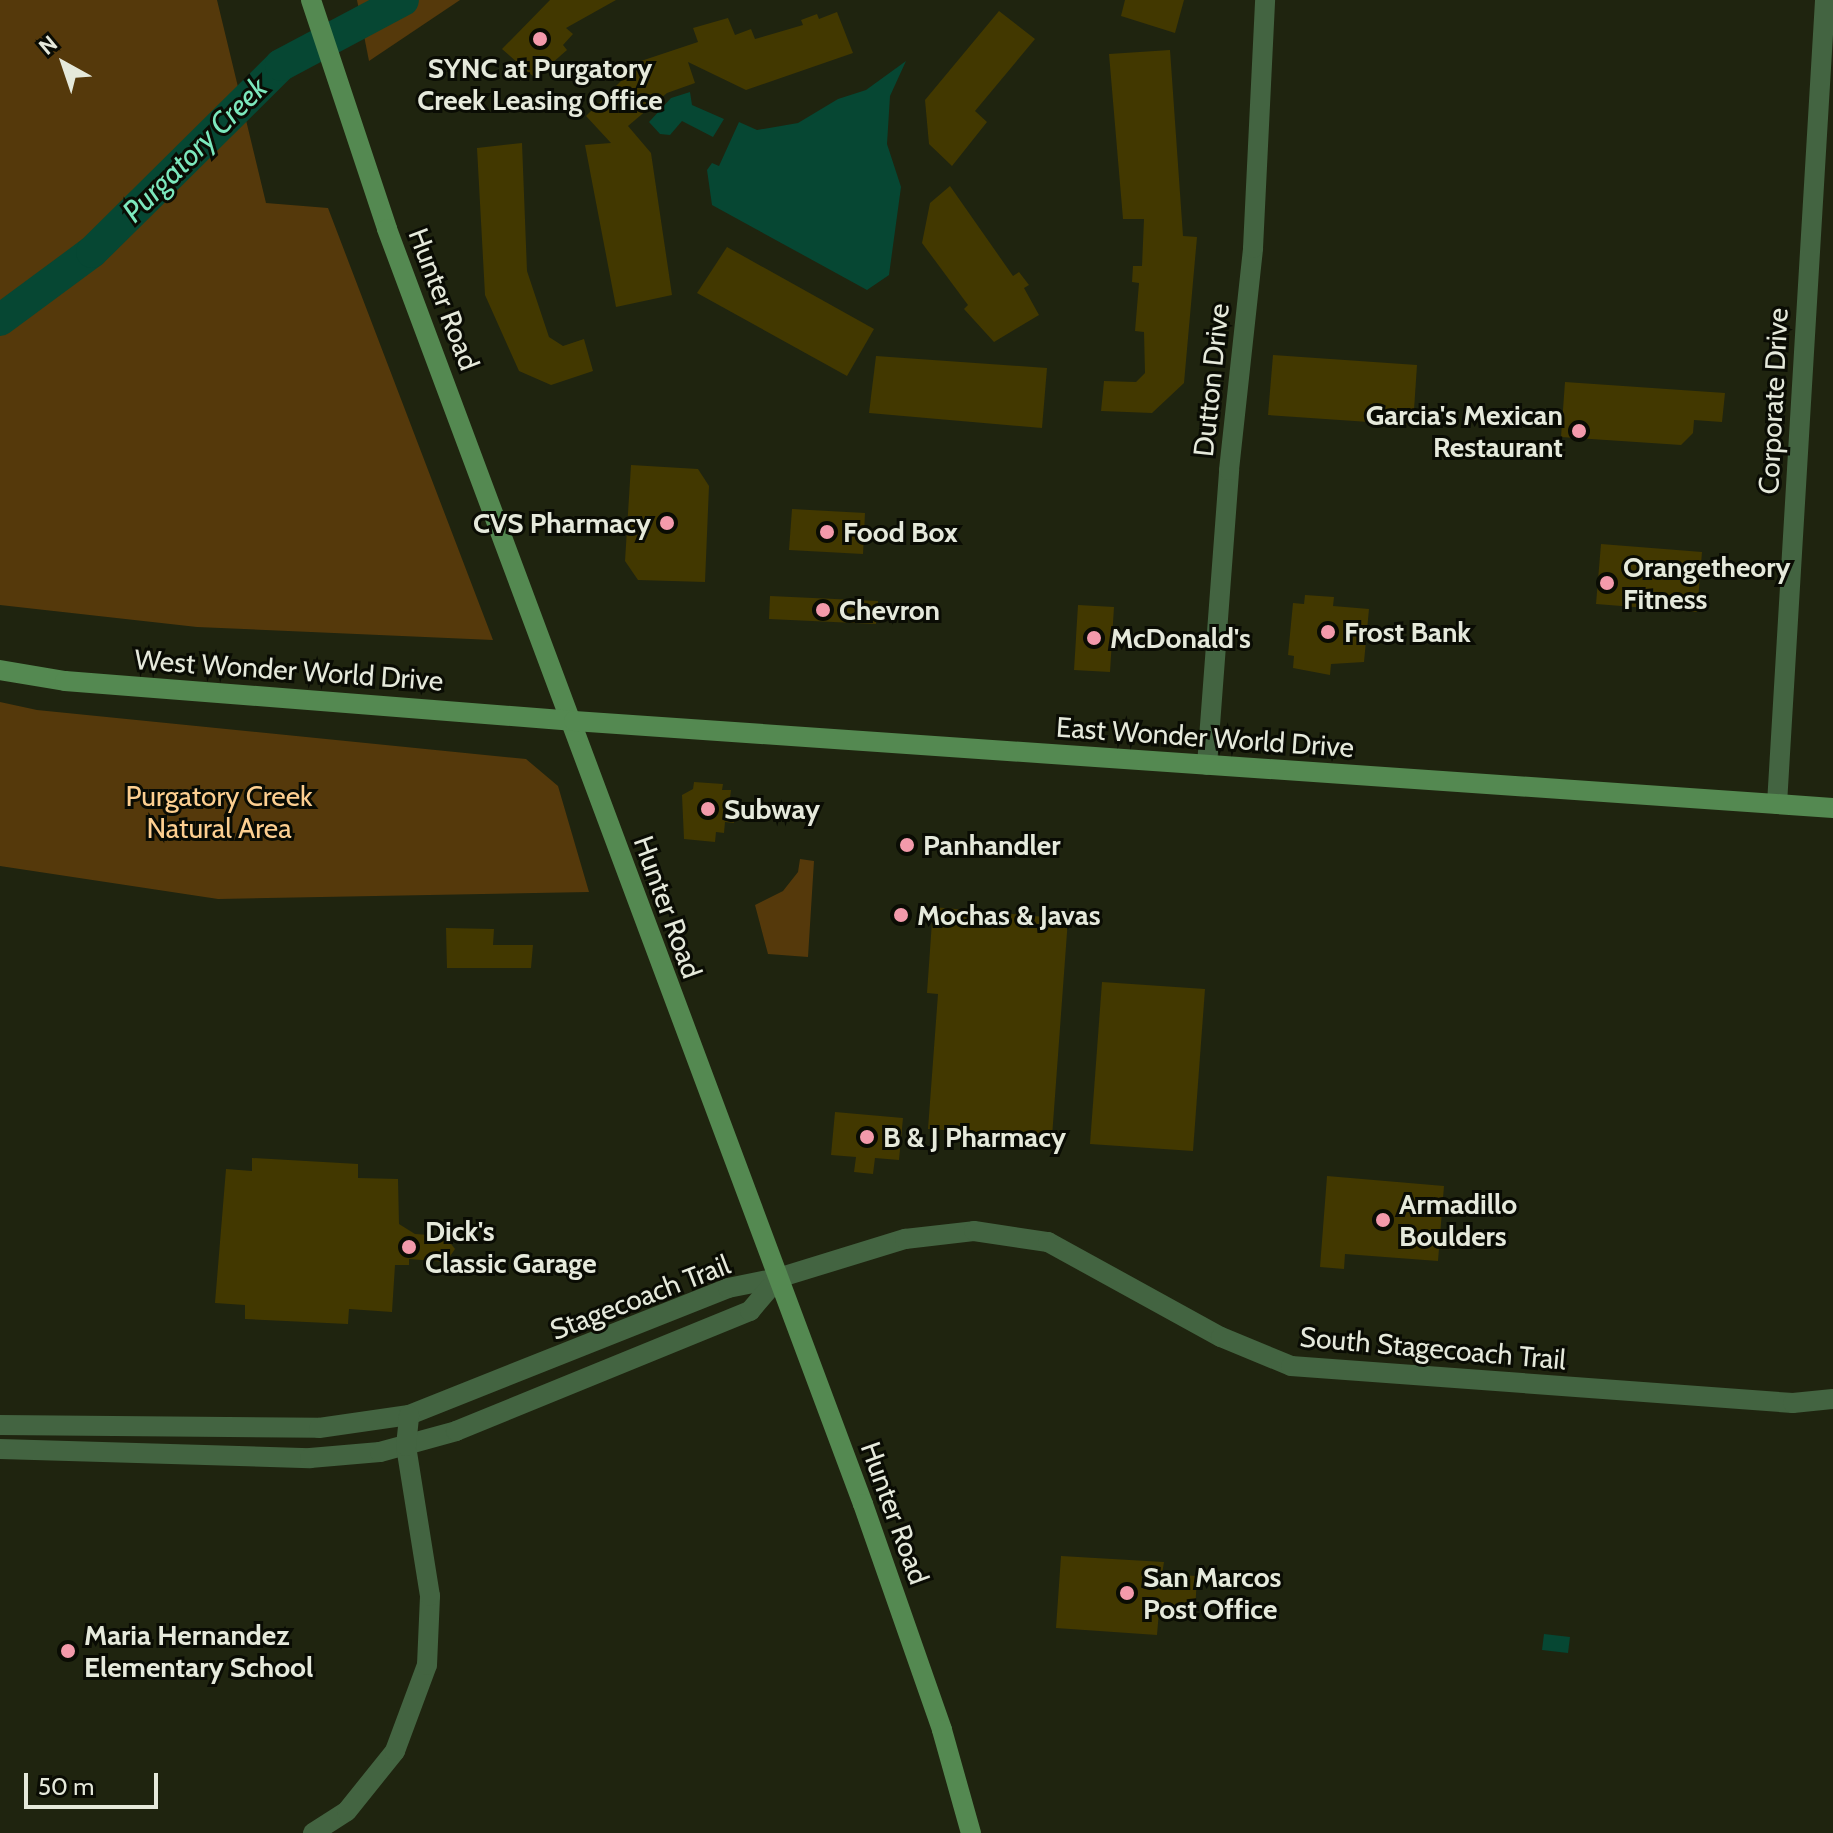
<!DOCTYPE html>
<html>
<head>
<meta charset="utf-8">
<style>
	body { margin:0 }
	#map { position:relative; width:1833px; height:1833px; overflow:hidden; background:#1f240f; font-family:Cabin,sans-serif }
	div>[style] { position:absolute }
	.green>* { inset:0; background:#55390b }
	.water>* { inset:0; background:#064733 }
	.river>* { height:32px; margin:-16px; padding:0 16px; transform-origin:16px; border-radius:16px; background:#064733 }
	.building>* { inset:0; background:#423800 }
	.minor>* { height:20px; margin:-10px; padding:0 10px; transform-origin:10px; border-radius:10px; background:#436441 }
	.secondary>* { height:20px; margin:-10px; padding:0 10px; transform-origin:10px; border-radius:10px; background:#548951 }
	.dots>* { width:22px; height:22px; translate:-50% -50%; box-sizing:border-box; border:4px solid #0a0c04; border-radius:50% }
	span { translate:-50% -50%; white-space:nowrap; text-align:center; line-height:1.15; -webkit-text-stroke:6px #0a0c04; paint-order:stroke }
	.poi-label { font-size:28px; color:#e5e9db; font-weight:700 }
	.right { translate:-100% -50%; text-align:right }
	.left { translate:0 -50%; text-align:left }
	.street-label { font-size:28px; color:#e5e9db }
	.park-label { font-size:28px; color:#fdcf90 }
	.water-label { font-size:30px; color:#7ce8bd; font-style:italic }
	.north { position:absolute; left:24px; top:24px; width:80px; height:80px; -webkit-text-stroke:6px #0a0c04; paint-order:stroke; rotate:320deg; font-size:22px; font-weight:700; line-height:32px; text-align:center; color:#e5e9db }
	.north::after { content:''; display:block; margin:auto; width:28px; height:36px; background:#e5e9db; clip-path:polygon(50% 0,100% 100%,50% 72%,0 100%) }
	.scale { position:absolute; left:24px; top:1773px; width:134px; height:36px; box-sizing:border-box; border:4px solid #e5e9db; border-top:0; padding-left:10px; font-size:24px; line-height:28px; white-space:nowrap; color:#e5e9db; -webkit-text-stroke:6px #0a0c04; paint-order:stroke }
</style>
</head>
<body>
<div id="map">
	<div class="green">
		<div style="clip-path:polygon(0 0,217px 0,266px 203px,328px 208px,493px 640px,197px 627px,0 605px)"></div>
		<div style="clip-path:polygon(357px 0,460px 0,369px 61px)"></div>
		<div style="clip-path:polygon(0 702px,37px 710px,526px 759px,558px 786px,589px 892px,218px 899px,0 866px)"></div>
		<div style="clip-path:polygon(800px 859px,814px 861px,808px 957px,768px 954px,755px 905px,783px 891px,798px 872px)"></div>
	</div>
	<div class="water">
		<div style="clip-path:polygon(906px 61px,890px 96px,887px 144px,901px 187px,889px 275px,867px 290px,712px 205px,707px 170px,712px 163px,719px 166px,739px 122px,757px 130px,798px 123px,838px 99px,866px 90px)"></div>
		<div style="clip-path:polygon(690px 92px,692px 105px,724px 119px,713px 137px,682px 121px,670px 135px,660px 134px,649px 122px,671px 98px)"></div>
		<div style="clip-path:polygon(1544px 1634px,1570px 1637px,1568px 1653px,1542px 1650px)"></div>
	</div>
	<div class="river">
		<div style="left:0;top:320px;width:114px;rotate:-36.5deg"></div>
		<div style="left:92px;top:252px;width:266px;rotate:-44.7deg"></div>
		<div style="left:281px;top:65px;width:138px;rotate:-28deg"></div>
	</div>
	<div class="building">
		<div style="clip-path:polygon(550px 0,616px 0,566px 28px,573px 34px,563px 45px,567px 50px,535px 78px,502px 49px)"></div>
		<div style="clip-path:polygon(1125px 0,1184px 0,1175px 33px,1121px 16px)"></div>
		<div style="clip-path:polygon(999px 11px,1035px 39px,975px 111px,987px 122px,952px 166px,929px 144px,925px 100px)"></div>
		<div style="clip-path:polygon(837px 12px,853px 53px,746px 90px,688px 62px,695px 83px,667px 93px,628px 126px,651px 153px,672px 295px,616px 307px,585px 145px,611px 143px,586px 116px,641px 61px,698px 42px,693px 28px,728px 18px,735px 35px,751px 29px,755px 39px,803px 25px,801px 20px,817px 14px,819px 19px)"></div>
		<div style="clip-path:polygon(1170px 50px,1183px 236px,1197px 237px,1184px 383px,1152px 413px,1101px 411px,1104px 381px,1136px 382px,1145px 373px,1144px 332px,1135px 331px,1139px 283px,1132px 282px,1133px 266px,1142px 266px,1144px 219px,1123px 219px,1109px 54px)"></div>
		<div style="clip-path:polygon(522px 143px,527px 271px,549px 337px,563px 346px,584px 339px,593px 371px,551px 385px,519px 371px,485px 295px,477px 148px)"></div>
		<div style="clip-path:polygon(950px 186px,1013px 276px,1019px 272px,1029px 285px,1024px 288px,1039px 315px,994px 342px,964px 309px,968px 305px,922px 243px,930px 203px)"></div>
		<div style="clip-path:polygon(727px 247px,874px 329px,847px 376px,697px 293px)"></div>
		<div style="clip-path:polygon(1273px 355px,1417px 365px,1413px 425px,1268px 415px)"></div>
		<div style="clip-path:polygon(876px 356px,1047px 368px,1042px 428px,869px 413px)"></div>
		<div style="clip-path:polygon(1565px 382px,1725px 393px,1722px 422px,1694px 420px,1693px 433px,1681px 445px,1561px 437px)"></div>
		<div style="clip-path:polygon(631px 465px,698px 469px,709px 486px,705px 582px,638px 580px,625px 561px)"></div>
		<div style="clip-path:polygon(792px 509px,865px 513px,863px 554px,789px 550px)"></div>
		<div style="clip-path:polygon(1601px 544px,1702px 552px,1697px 612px,1596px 604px)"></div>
		<div style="clip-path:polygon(1305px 595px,1334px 597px,1333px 606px,1369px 609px,1364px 662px,1331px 664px,1330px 675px,1293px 668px,1294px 656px,1288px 655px,1293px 603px,1304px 604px)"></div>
		<div style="clip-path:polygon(770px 596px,878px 601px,876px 624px,769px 619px)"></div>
		<div style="clip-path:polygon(1078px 605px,1114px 607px,1110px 672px,1074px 670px)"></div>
		<div style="clip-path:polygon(694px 782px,723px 784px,722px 790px,731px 790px,730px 798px,737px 799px,734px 823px,725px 822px,724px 833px,716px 832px,715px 842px,684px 839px,682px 795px,693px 789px)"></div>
		<div style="clip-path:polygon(933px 907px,1068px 919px,1052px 1137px,928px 1129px,938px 994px,927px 993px)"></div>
		<div style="clip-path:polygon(446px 928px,494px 929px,493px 945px,533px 945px,531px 968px,447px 968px)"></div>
		<div style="clip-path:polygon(1102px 982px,1205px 989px,1193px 1151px,1090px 1144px)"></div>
		<div style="clip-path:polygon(835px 1112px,903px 1118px,899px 1160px,875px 1158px,873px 1174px,854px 1172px,856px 1157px,831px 1155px)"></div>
		<div style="clip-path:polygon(252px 1158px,358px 1164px,358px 1178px,398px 1179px,399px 1224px,415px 1234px,445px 1236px,455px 1249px,446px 1262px,409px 1259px,409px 1265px,395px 1265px,392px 1312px,349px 1309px,348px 1324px,245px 1319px,245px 1305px,215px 1303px,226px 1169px,252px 1171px)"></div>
		<div style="clip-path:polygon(1327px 1176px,1444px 1186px,1438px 1261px,1345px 1254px,1344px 1269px,1320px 1267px)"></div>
		<div style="clip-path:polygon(1061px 1556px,1164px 1562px,1162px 1574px,1197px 1576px,1195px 1613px,1159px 1611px,1157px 1635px,1056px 1628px)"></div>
	</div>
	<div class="minor">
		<div style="left:1207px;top:765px;width:296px;rotate:-85.7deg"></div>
		<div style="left:1229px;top:470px;width:223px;rotate:-83.8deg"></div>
		<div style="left:1253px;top:248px;width:248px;rotate:-87.2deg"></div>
		<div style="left:1777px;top:804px;width:805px;rotate:-86.58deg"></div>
		<div style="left:0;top:1425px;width:319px;rotate:0.5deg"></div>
		<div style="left:319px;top:1428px;width:91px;rotate:-8.2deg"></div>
		<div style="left:409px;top:1415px;width:343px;rotate:-21.7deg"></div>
		<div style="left:728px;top:1288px;width:51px;rotate:-11.3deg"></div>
		<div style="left:778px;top:1278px;width:133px;rotate:-17.1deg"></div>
		<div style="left:905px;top:1239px;width:69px;rotate:-6.6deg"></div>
		<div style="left:974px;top:1231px;width:75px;rotate:8.5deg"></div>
		<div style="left:1048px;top:1242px;width:197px;rotate:28.8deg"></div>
		<div style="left:1221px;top:1337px;width:76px;rotate:22.5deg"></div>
		<div style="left:1291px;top:1366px;width:503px;rotate:4.22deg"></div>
		<div style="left:1793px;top:1403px;width:40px;rotate:-5.7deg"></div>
		<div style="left:0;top:1449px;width:310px;rotate:1.7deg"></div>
		<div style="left:310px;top:1458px;width:70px;rotate:-4.9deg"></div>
		<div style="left:380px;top:1452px;width:79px;rotate:-15.4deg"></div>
		<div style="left:456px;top:1431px;width:318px;rotate:-22.2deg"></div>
		<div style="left:750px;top:1311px;width:43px;rotate:-49.7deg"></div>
		<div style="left:313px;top:1833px;width:40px;rotate:-32.9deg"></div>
		<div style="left:347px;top:1811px;width:77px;rotate:-51.3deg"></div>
		<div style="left:395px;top:1751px;width:92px;rotate:-69.6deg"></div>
		<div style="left:427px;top:1665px;width:69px;rotate:-87.5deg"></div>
		<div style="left:430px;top:1596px;width:152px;rotate:-99.1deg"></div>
		<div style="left:406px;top:1446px;width:31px;rotate:-84deg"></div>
	</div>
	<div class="secondary">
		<div style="left:311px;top:0;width:241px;rotate:71.6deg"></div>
		<div style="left:387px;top:229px;width:1361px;rotate:69.53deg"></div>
		<div style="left:863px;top:1504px;width:239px;rotate:70.7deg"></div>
		<div style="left:942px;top:1730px;width:107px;rotate:74.3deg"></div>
		<div style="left:0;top:670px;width:66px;rotate:9.6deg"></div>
		<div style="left:65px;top:681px;width:511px;rotate:4.49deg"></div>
		<div style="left:574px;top:721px;width:1262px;rotate:3.95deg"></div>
	</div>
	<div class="dots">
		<div style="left:540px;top:39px;background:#f39aab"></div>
		<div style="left:1579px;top:431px;background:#f39aab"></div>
		<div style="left:667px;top:523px;background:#f39aab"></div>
		<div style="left:827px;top:532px;background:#f39aab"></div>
		<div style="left:1607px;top:583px;background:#f39aab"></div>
		<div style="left:823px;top:610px;background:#f39aab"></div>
		<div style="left:1328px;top:632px;background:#f39aab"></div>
		<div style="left:1094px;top:638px;background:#f39aab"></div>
		<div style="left:708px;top:809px;background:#f39aab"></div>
		<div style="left:907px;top:845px;background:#f39aab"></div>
		<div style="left:901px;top:915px;background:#f39aab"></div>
		<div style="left:867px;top:1137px;background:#f39aab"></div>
		<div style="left:1383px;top:1220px;background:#f39aab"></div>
		<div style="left:409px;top:1247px;background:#f39aab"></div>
		<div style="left:1127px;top:1593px;background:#f39aab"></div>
		<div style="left:68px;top:1651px;background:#f39aab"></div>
	</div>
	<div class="poi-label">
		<span style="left:540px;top:84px">SYNC at Purgatory<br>Creek Leasing Office</span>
		<span class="right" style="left:1563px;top:431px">Garcia's Mexican<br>Restaurant</span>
		<span class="right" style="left:651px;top:523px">CVS Pharmacy</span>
		<span class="left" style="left:843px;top:532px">Food Box</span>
		<span class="left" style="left:1623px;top:583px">Orangetheory<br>Fitness</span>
		<span class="left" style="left:839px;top:610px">Chevron</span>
		<span class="left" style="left:1344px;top:632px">Frost Bank</span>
		<span class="left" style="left:1110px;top:638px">McDonald's</span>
		<span class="left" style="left:724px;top:809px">Subway</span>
		<span class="left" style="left:923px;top:845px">Panhandler</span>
		<span class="left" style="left:917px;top:915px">Mochas &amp; Javas</span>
		<span class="left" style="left:883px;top:1137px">B &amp; J Pharmacy</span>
		<span class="left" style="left:1399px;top:1220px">Armadillo<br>Boulders</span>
		<span class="left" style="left:425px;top:1247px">Dick's<br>Classic Garage</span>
		<span class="left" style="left:1143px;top:1593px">San Marcos<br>Post Office</span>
		<span class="left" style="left:84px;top:1651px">Maria Hernandez<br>Elementary School</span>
	</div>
	<div class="street-label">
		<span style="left:444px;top:299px;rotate:69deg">Hunter Road</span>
		<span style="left:1211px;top:380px;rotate:-84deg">Dutton Drive</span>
		<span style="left:1773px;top:401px;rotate:-87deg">Corporate Drive</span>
		<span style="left:289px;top:670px;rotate:4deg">West Wonder World Drive</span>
		<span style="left:1205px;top:737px;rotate:4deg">East Wonder World Drive</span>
		<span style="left:668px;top:907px;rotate:70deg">Hunter Road</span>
		<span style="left:640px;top:1297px;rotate:-21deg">Stagecoach Trail</span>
		<span style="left:1433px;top:1348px;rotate:5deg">South Stagecoach Trail</span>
		<span style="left:895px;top:1513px;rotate:70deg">Hunter Road</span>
	</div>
	<div class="park-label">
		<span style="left:219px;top:812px">Purgatory Creek<br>Natural Area</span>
	</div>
	<div class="water-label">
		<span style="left:195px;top:150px;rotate:-45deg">Purgatory Creek</span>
	</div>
	<div class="north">N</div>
	<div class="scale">50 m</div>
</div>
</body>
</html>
